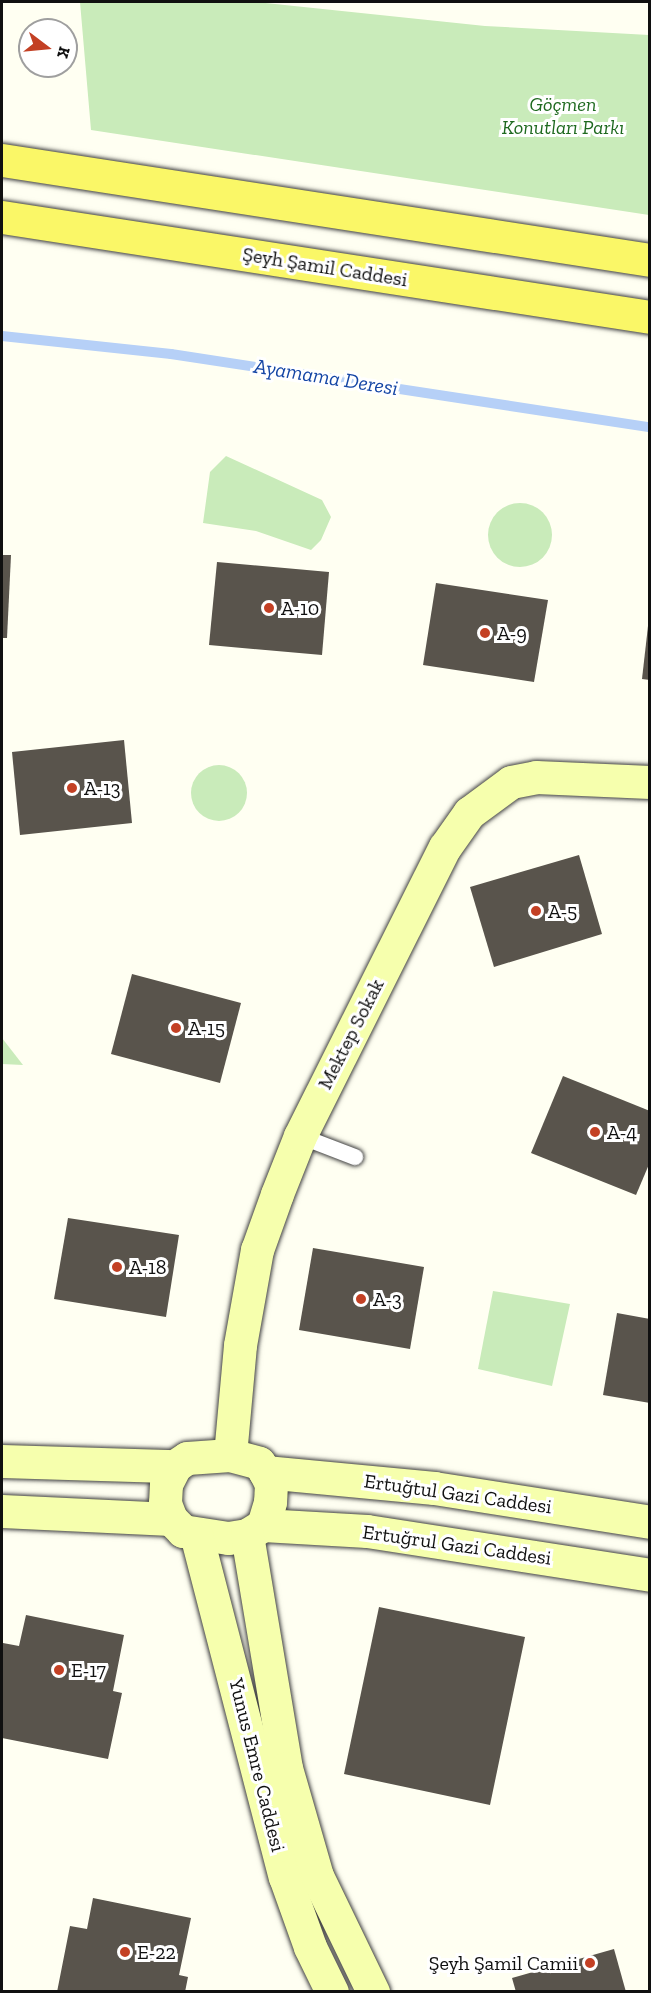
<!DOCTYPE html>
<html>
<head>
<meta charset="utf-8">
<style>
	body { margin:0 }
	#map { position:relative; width:651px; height:1993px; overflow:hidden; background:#fffff2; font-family:"Zilla Slab",serif }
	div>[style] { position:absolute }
	.green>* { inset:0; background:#c9ebba }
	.round { border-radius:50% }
	.stream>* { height:10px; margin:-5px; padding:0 5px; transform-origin:5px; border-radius:5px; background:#b6d0f7 }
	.building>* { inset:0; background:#59544c }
	.roads { filter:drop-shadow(0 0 2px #434343) drop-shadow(0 0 2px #434343) }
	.lane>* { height:16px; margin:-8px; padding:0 8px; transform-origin:8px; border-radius:8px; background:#fff }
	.secondary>* { height:33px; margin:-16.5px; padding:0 16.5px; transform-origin:16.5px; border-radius:16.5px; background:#f6ffad }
	.primary>* { height:33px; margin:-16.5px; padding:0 16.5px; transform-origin:16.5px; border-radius:16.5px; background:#faf767 }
	.dots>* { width:16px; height:16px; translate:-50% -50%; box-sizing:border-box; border:3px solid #fff; border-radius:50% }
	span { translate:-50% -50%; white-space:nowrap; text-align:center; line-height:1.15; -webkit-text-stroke:6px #fff; paint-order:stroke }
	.park-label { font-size:20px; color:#1e691f; font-style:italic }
	.street-label { font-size:20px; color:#101010 }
	.poi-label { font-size:20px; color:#101010 }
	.left { translate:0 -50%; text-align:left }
	.right { translate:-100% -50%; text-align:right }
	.water-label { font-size:21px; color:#1546a5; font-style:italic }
	.frame { position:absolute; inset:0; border:3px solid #101010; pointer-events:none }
	.north { position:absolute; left:18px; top:18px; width:60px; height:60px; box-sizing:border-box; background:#fff; border:2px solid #9f9f9f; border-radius:50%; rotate:106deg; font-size:16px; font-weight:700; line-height:24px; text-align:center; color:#101010 }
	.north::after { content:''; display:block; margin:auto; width:21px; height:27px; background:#c34024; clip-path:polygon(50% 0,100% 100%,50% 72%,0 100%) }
</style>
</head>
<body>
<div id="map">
	<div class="green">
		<div style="clip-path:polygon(80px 2px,256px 2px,485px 26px,649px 35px,649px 215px,91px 130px)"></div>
		<div style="clip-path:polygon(226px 456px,322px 500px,331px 517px,321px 540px,311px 550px,256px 531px,203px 523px,210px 472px)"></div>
		<div class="round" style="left:488px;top:503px;width:64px;height:64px"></div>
		<div class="round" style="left:191px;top:765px;width:56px;height:56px"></div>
		<div style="clip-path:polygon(2px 1038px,23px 1065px,2px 1064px)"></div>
		<div style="clip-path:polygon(493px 1291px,570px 1304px,552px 1386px,478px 1369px)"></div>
	</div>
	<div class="stream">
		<div style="left:2px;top:336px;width:170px;rotate:6.1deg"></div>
		<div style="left:171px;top:354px;width:485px;rotate:8.7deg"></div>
	</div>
	<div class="building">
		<div style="clip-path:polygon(2px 555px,11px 555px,7px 638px,2px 638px)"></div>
		<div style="clip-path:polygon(217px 562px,329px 572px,322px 655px,209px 645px)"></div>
		<div style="clip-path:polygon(436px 583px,548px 600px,534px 682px,423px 665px)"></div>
		<div style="clip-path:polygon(648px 626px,650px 626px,650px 680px,642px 679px)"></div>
		<div style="clip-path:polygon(124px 740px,132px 823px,20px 835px,12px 752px)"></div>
		<div style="clip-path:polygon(579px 855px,602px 934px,494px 967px,470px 887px)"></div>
		<div style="clip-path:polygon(132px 974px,241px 1003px,220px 1083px,111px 1054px)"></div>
		<div style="clip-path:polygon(563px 1076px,650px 1111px,650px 1162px,636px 1195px,531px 1153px)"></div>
		<div style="clip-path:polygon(68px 1218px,179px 1235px,166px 1317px,54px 1299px)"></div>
		<div style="clip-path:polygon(313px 1248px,424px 1267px,410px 1349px,299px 1330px)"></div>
		<div style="clip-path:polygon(617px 1313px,650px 1319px,650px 1403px,603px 1395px)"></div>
		<div style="clip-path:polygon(379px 1607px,525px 1637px,490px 1805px,344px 1774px)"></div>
		<div style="clip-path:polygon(26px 1615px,124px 1635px,113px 1691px,122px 1693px,108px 1759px,2px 1738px,3px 1643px,19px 1646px)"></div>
		<div style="clip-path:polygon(93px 1898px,191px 1918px,179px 1975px,188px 1977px,185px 1992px,57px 1992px,70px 1926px,87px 1929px)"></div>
		<div style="clip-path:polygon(614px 1949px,626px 1992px,516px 1992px,512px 1978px)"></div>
	</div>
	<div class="roads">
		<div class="lane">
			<div style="left:300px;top:1136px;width:59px;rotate:20.9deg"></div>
		</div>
		<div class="secondary">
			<div style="left:230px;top:1455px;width:110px;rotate:-84.8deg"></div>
			<div style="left:240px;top:1345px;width:97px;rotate:-79.9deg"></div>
			<div style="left:257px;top:1250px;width:59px;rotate:-70.3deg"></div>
			<div style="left:277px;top:1194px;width:62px;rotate:-68.4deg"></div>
			<div style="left:300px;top:1136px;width:323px;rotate:-63.4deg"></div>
			<div style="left:445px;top:847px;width:42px;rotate:-54.8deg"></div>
			<div style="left:469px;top:813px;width:52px;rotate:-36.4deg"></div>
			<div style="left:511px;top:782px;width:25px;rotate:-11deg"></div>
			<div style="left:536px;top:777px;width:114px;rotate:2.5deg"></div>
			<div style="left:230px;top:1455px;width:30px;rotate:15deg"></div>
			<div style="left:259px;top:1463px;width:11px;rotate:56deg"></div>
			<div style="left:265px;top:1472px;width:13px;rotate:63deg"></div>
			<div style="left:271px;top:1484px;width:18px;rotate:93deg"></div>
			<div style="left:270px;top:1502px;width:24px;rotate:107deg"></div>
			<div style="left:263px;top:1525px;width:19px;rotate:148deg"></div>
			<div style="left:247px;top:1535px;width:19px;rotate:171deg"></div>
			<div style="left:228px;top:1538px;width:46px;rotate:-171.2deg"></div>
			<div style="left:183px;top:1531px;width:17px;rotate:-135deg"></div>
			<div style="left:171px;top:1519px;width:17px;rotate:-111deg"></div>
			<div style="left:165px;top:1503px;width:19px;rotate:-87deg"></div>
			<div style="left:166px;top:1484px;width:20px;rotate:-63deg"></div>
			<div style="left:175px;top:1466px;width:14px;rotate:-34deg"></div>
			<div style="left:187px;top:1458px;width:43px;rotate:-4deg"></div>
			<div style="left:2px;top:1461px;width:173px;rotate:1.7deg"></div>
			<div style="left:265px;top:1472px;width:170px;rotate:5.4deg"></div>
			<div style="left:434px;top:1488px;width:219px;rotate:8.9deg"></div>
			<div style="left:2px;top:1511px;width:169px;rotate:2.7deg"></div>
			<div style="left:263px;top:1525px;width:104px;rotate:3.3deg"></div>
			<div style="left:367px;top:1531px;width:286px;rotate:8.8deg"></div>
			<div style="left:196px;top:1534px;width:354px;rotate:75.5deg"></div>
			<div style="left:285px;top:1877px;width:74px;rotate:70.3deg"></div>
			<div style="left:310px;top:1947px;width:50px;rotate:63.9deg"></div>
			<div style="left:247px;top:1535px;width:236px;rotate:80.5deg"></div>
			<div style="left:286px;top:1768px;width:112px;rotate:74deg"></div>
			<div style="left:317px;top:1876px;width:129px;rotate:64.2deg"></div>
		</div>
		<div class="primary">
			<div style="left:2px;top:160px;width:656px;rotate:8.77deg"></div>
			<div style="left:2px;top:217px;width:656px;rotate:8.77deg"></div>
		</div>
	</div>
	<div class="dots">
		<div style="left:269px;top:608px;background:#c34024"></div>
		<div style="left:485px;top:633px;background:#c34024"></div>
		<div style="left:72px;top:788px;background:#c34024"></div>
		<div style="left:536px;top:911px;background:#c34024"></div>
		<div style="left:176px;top:1028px;background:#c34024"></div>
		<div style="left:595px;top:1132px;background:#c34024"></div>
		<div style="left:117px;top:1267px;background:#c34024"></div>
		<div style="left:361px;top:1299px;background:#c34024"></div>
		<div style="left:59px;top:1670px;background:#c34024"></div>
		<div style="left:125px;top:1952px;background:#c34024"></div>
		<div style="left:590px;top:1963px;background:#c34024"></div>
	</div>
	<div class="park-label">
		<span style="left:563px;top:116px">Göçmen<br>Konutları Parkı</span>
	</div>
	<div class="street-label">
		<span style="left:325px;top:267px;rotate:9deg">Şeyh Şamil Caddesi</span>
		<span style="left:351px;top:1034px;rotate:-63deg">Mektep Sokak</span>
		<span style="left:458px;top:1494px;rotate:8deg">Ertuğtul Gazi Caddesi</span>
		<span style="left:457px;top:1545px;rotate:8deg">Ertuğrul Gazi Caddesi</span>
		<span style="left:257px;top:1765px;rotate:76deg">Yunus Emre Caddesi</span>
	</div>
	<div class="poi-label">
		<span class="left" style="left:281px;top:608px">A-10</span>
		<span class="left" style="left:497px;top:633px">A-9</span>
		<span class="left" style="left:84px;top:788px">A-13</span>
		<span class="left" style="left:548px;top:911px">A-5</span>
		<span class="left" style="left:188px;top:1028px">A-15</span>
		<span class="left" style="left:607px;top:1132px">A-4</span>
		<span class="left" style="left:129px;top:1267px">A-18</span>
		<span class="left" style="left:373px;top:1299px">A-3</span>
		<span class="left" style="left:71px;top:1670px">E-17</span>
		<span class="left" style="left:137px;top:1952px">E-22</span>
		<span class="right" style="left:578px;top:1963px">Şeyh Şamil Camii</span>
	</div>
	<div class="water-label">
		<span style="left:326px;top:377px;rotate:9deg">Ayamama Deresi</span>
	</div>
	<div class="frame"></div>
	<div class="north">K</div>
</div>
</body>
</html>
